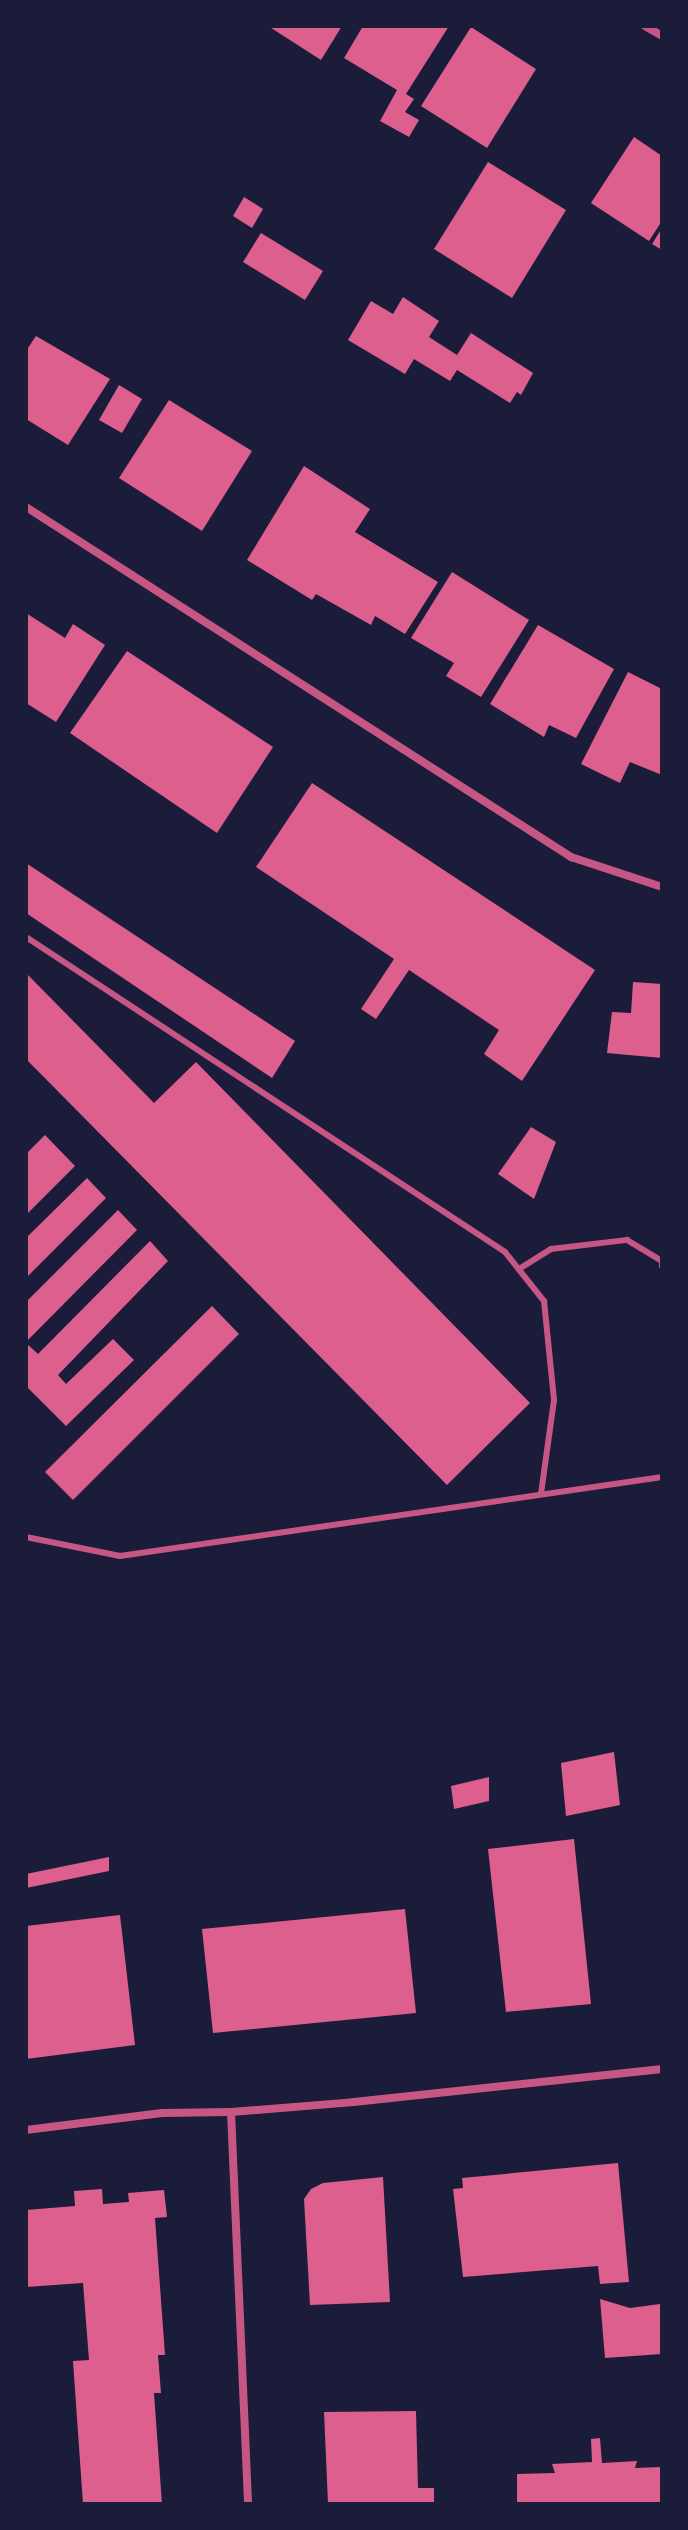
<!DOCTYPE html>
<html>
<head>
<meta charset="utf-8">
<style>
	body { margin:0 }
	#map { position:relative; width:688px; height:2530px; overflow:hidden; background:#1b1b3a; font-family:Commissioner,sans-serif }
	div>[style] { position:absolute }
	.building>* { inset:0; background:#dd5f8e }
	.service>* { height:6px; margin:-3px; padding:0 3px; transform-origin:3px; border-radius:3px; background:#c65784 }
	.minor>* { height:8px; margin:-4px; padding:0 4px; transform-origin:4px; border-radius:4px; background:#c65784 }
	span { translate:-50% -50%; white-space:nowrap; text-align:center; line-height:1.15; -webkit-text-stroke:8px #1b1b3a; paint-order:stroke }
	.frame { position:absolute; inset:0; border:28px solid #1b1b3a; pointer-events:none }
</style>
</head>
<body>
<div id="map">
	<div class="building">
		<div style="clip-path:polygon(268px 26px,342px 26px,321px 60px)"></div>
		<div style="clip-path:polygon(363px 26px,449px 26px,406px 94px,414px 99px,405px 112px,419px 120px,409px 137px,380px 121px,397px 90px,344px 58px)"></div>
		<div style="clip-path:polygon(471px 27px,536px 69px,487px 148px,421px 106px)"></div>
		<div style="clip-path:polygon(634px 137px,662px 156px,662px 221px,649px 241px,591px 203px)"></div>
		<div style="clip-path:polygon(488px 162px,566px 210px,512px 298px,434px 249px)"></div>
		<div style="clip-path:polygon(244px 197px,263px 209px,252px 228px,233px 216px)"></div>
		<div style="clip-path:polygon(662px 228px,662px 250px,652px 244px)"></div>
		<div style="clip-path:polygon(261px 233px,323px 271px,305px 300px,243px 262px)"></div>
		<div style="clip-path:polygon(403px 297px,439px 321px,429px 337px,457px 355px,471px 333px,533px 373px,521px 395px,517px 392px,510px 403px,457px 370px,450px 381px,414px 359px,405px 374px,348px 340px,371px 301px,393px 314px)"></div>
		<div style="clip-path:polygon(36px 336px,110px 379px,68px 445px,26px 419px,26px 351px)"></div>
		<div style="clip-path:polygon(119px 385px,142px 399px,122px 433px,99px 420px)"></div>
		<div style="clip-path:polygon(169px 400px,252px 451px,202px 531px,119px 478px)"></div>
		<div style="clip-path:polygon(304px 466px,370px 509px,355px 532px,438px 582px,405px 634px,375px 616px,371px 625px,316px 594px,312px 600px,247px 560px)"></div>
		<div style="clip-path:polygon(452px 572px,529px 620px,481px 697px,446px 676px,454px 663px,411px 638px)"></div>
		<div style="clip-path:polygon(26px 613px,65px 638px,73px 624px,105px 645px,56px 722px,26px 703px)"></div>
		<div style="clip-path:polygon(538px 625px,614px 669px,576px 738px,549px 725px,544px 737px,490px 704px)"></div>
		<div style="clip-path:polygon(127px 651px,273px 747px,217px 833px,70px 733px)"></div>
		<div style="clip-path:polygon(628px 672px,662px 689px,662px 775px,630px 762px,620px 783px,581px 764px)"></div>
		<div style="clip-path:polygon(312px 783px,595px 970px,522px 1081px,484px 1054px,499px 1030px,409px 970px,376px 1019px,361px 1009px,394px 959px,256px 867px)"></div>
		<div style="clip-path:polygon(26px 863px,295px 1041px,272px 1078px,26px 913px)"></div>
		<div style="clip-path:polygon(26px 973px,154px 1103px,196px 1062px,530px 1403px,447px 1485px,26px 1059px)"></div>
		<div style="clip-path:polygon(633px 982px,662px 984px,662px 1058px,607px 1053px,612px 1012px,631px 1013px)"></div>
		<div style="clip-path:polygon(531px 1127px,556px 1142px,534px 1199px,498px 1174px)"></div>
		<div style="clip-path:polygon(45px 1135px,75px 1166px,26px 1215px,26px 1154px)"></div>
		<div style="clip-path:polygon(87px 1178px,106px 1198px,26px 1278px,26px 1238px)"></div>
		<div style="clip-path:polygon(118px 1210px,137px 1230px,26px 1342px,26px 1302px)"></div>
		<div style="clip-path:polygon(150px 1241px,168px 1261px,58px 1375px,66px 1384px,113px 1339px,134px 1360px,66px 1426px,26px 1386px,26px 1343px,38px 1354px)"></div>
		<div style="clip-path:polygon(212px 1306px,239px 1334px,73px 1500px,45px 1472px)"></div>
		<div style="clip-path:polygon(614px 1752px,620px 1805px,566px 1816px,561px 1763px)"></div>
		<div style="clip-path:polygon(489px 1777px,489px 1801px,454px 1809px,451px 1786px)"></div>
		<div style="clip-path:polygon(574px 1839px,591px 2004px,506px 2012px,488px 1849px)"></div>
		<div style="clip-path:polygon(109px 1857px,109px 1871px,26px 1888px,26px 1874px)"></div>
		<div style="clip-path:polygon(405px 1909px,416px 2013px,213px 2033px,202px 1929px)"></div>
		<div style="clip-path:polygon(120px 1915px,135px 2045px,26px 2059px,26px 1926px)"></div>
		<div style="clip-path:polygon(618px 2163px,629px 2282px,600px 2284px,598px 2266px,463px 2277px,453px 2189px,463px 2188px,462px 2178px)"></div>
		<div style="clip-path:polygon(383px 2177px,390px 2302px,310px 2305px,304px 2199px,311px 2189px,323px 2183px)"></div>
		<div style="clip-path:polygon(102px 2189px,103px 2204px,129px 2202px,128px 2193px,164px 2190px,167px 2217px,155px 2218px,165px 2355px,158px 2355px,161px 2393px,154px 2393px,162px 2504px,83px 2504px,73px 2361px,89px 2360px,83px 2283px,26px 2287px,26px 2210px,75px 2206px,74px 2191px)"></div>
		<div style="clip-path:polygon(600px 2299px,630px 2308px,660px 2304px,662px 2354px,605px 2358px)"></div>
		<div style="clip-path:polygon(416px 2411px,418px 2488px,434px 2488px,434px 2504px,328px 2504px,324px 2412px)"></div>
		<div style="clip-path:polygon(600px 2438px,602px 2463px,637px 2461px,635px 2468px,662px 2467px,662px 2504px,517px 2504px,517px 2474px,555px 2473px,552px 2464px,592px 2462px,591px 2439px)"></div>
	</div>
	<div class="service">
		<div style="left:26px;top:937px;width:573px;rotate:33.33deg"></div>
		<div style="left:505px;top:1252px;width:63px;rotate:51.5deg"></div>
		<div style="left:544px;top:1301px;width:100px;rotate:84.2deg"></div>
		<div style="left:554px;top:1400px;width:95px;rotate:97.9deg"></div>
		<div style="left:519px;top:1269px;width:38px;rotate:-32deg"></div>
		<div style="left:551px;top:1249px;width:77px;rotate:-6.8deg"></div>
		<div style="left:627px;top:1240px;width:41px;rotate:31deg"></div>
		<div style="left:662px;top:1261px;width:5px;rotate:90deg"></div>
		<div style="left:26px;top:1537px;width:96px;rotate:11.4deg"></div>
		<div style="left:120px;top:1556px;width:548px;rotate:-8.29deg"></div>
	</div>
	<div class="minor">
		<div style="left:645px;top:26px;width:20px;rotate:30deg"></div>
		<div style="left:26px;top:507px;width:648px;rotate:32.71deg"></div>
		<div style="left:571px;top:857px;width:96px;rotate:18.2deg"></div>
		<div style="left:231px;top:2112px;width:392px;rotate:87.5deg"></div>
		<div style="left:26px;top:2130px;width:137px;rotate:-7.1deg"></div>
		<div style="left:162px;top:2113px;width:69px;rotate:-0.8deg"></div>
		<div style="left:231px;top:2112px;width:123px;rotate:-4.6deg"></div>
		<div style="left:354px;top:2102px;width:310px;rotate:-6.1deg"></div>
	</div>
	<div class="frame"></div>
</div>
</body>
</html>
